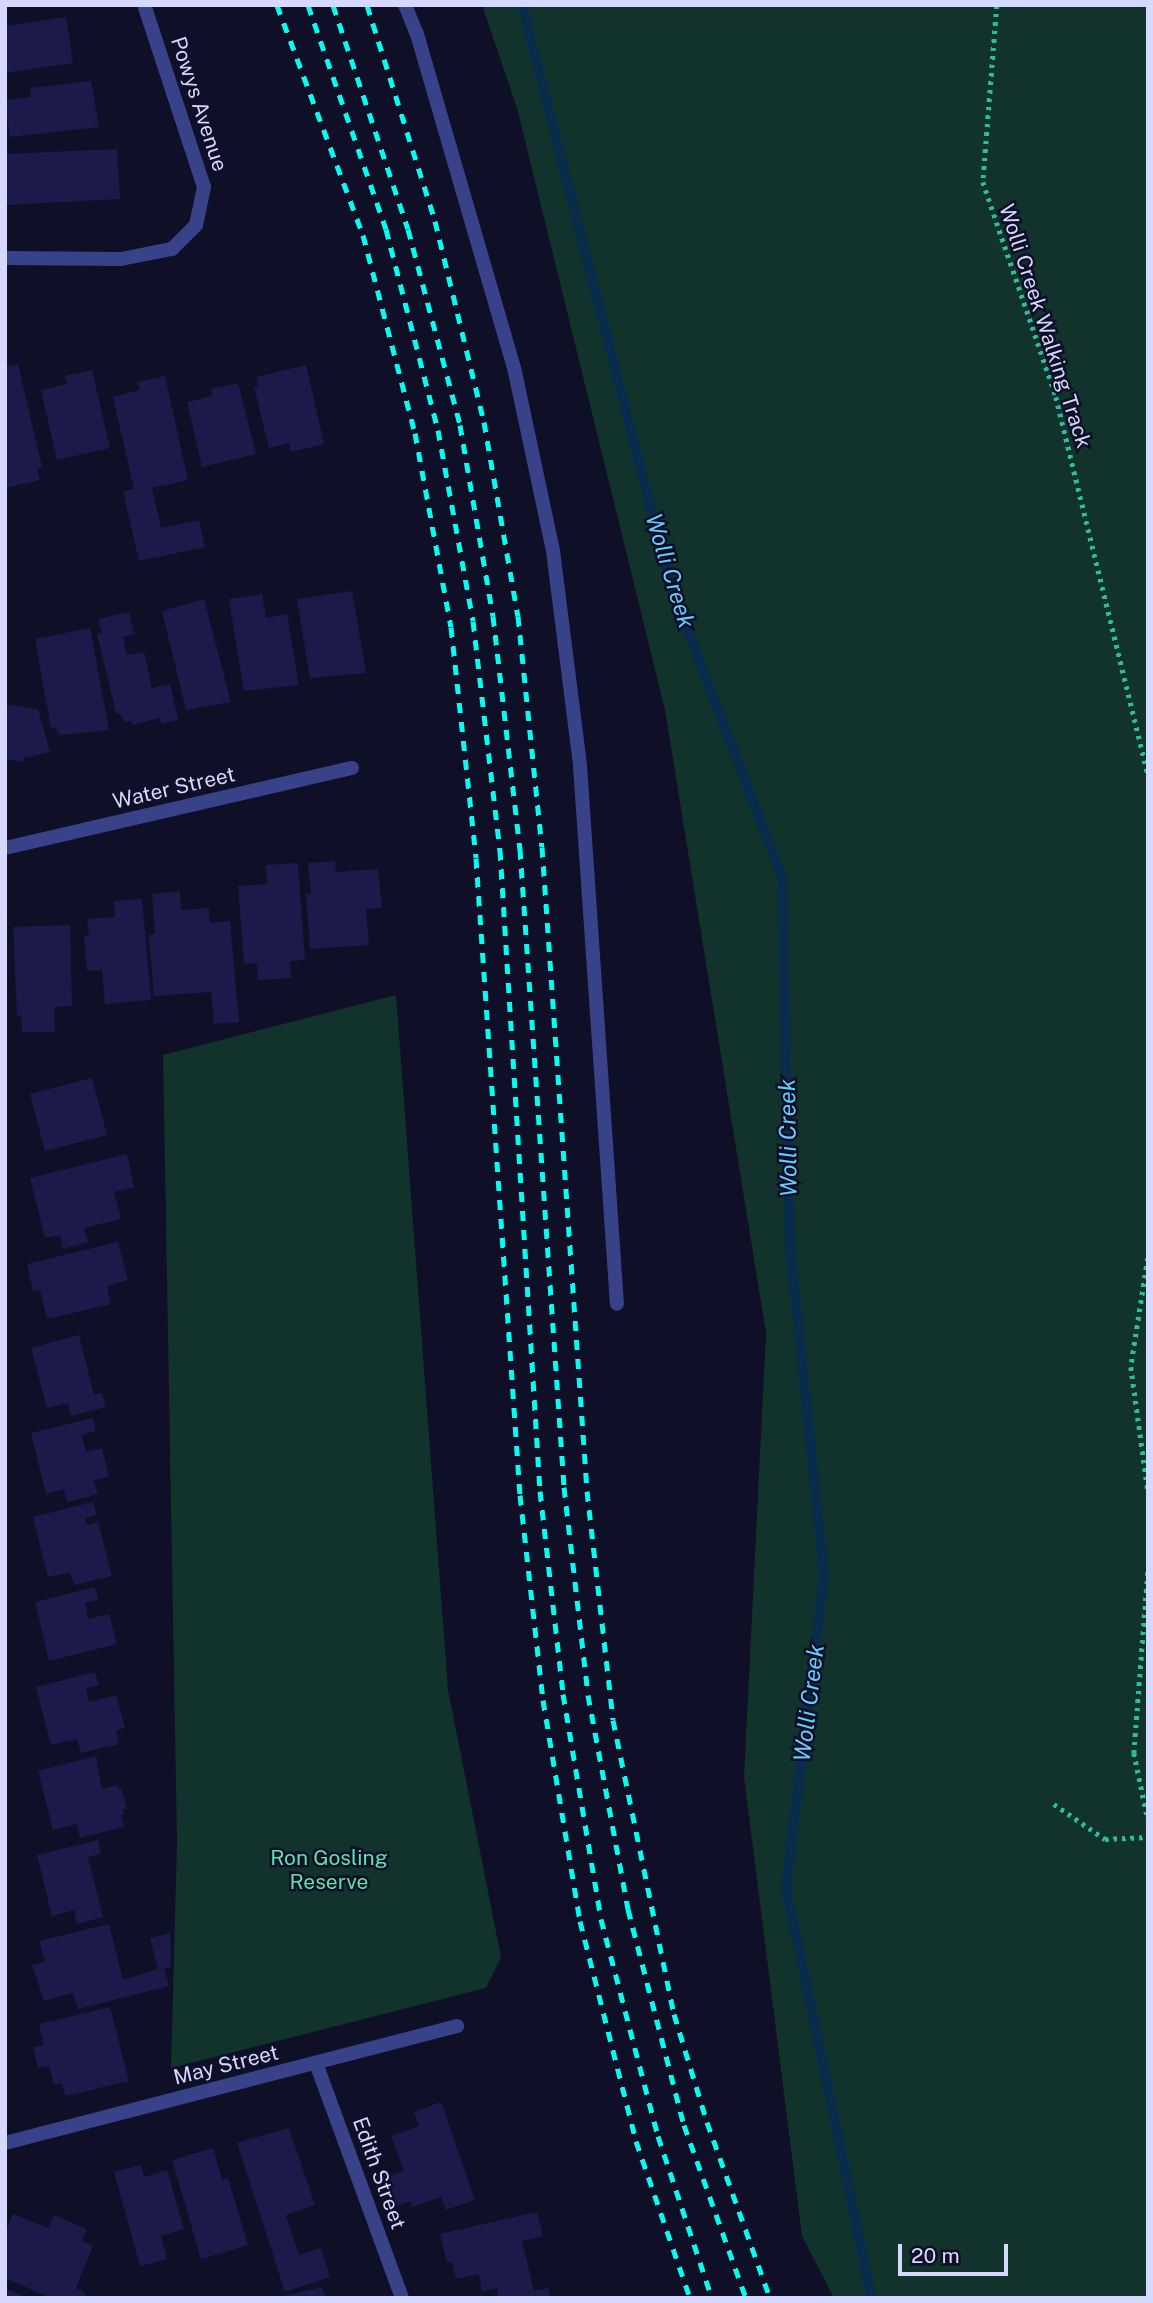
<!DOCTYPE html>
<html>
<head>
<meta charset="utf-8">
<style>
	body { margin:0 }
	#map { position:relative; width:1153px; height:2303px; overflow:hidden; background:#0f0f28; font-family:"Public Sans",sans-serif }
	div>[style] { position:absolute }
	.green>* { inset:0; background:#12322c }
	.stream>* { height:10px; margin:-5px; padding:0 5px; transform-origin:5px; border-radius:5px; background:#0a2c4c }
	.building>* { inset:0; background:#1c1a4a }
	.path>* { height:4.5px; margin-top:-2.25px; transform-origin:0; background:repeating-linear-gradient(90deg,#2bbe9e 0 3.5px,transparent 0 8.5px) }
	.service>* { height:14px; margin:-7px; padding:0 7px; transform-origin:7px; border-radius:7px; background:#384289 }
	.minor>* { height:14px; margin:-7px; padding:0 7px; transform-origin:7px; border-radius:7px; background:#384289 }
	.rail>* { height:5px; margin-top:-2.5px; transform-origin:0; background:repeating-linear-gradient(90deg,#02fff1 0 10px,transparent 0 19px) }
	span { translate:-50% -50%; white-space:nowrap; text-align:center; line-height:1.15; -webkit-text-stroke:5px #0f0f28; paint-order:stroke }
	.street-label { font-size:21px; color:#d6d8ff }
	.park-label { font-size:21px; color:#5de4ad }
	.water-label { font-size:23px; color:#64cfff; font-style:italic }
	.frame { position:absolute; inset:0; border:7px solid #d6d8ff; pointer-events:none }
	.scale { position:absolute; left:898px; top:2244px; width:110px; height:32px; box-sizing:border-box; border:4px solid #d6d8ff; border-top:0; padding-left:9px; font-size:21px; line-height:24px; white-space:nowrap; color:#d6d8ff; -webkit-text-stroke:5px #0f0f28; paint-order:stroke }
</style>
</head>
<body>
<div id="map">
	<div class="green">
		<div style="clip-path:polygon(482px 5px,1148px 5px,1148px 2298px,834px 2298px,802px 2236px,744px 1777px,766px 1333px,665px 710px,517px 108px)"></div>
		<div style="clip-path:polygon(396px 995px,448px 1690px,501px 1957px,486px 1988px,171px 2068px,177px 1842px,163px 1055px)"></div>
	</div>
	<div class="stream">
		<div style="left:522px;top:5px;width:598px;rotate:75.66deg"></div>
		<div style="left:670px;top:584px;width:314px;rotate:69.1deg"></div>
		<div style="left:782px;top:877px;width:370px;rotate:88.8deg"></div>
		<div style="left:790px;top:1247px;width:332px;rotate:84.1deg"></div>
		<div style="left:824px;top:1577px;width:313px;rotate:97deg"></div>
		<div style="left:786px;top:1888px;width:419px;rotate:78.2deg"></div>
	</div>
	<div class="building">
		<div style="clip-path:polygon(66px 17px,73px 63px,5px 73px,5px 26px)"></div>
		<div style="clip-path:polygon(91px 81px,99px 127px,10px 137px,5px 100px,31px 97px,30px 88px)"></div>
		<div style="clip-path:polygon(117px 149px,120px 199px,6px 205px,5px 154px)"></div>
		<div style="clip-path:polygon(18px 364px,42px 467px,37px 468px,40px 480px,5px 488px,5px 367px)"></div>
		<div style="clip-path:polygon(306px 365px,324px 444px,291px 452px,289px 443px,269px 448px,254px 387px,258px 386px,256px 377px)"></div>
		<div style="clip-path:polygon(92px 370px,110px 448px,57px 460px,41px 390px,67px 384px,65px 376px)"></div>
		<div style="clip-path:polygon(165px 376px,188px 480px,152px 488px,161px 528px,199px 520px,205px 547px,139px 561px,123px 491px,134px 489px,113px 397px,140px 390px,138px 382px)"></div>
		<div style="clip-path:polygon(238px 383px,256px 454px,202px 467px,187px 402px,212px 396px,211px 389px)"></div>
		<div style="clip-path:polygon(352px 591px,366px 673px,310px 678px,297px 599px)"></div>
		<div style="clip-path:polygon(262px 594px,266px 618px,287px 614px,299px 685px,244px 691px,229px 599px)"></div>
		<div style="clip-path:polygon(204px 599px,231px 702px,186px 710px,162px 611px)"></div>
		<div style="clip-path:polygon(129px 612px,134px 634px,123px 637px,127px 655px,144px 652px,152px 688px,170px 684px,178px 720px,161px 724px,160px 718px,132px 725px,131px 721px,125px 722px,119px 713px,116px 713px,97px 634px,102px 633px,98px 619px)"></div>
		<div style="clip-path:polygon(90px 628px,109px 730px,60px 735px,55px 727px,51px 728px,35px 639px)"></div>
		<div style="clip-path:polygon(5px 704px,38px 709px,50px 752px,24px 758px,23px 762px,5px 759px)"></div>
		<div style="clip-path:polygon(335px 861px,336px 872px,378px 869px,382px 908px,366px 909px,369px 945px,310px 949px,306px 894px,311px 894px,308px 863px)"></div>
		<div style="clip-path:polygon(298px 863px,305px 960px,290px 961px,291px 978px,258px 980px,257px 963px,244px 964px,238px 886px,267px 884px,266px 865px)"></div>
		<div style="clip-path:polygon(180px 891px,181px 910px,209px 908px,210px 923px,230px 921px,239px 1022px,214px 1024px,211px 992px,154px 996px,149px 935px,155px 934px,152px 894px)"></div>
		<div style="clip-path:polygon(142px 899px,151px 1000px,105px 1004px,102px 970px,87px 971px,84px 936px,89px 936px,87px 919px,115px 917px,114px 901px)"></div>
		<div style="clip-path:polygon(70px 925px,72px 1006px,54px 1007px,55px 1032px,22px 1032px,21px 1015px,17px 1016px,13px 927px)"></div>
		<div style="clip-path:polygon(92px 1078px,107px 1135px,45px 1151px,30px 1094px)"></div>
		<div style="clip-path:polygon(127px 1154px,134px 1187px,114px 1192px,121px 1219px,84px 1228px,88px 1242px,63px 1249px,60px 1235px,45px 1238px,30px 1178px)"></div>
		<div style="clip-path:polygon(118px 1242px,128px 1280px,107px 1286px,111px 1304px,47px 1319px,40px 1289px,33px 1291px,27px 1264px)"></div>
		<div style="clip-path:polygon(79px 1335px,94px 1395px,102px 1393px,106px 1407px,71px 1416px,68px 1403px,47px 1408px,31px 1348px)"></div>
		<div style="clip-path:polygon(93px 1418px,96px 1431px,82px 1435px,86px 1452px,102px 1448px,109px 1477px,94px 1480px,98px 1494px,67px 1502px,64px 1489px,46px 1494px,31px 1433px)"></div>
		<div style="clip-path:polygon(93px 1502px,97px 1515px,85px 1518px,86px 1525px,98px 1522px,112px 1576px,74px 1585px,70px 1572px,48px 1577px,33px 1517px)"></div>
		<div style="clip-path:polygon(95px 1587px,98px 1600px,85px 1603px,88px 1619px,109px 1614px,117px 1644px,49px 1661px,35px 1602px)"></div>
		<div style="clip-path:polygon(95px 1672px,99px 1685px,86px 1688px,89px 1702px,116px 1695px,125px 1728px,116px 1730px,119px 1744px,81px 1753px,77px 1739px,51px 1745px,36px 1687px)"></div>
		<div style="clip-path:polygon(96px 1756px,102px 1789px,117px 1785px,118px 1789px,121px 1788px,127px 1809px,122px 1810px,124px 1814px,121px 1815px,124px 1827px,80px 1838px,77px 1824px,53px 1830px,38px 1771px)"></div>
		<div style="clip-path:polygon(98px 1840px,101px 1854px,88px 1857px,103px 1917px,77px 1924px,74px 1910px,52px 1916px,37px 1855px)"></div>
		<div style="clip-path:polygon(109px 1924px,123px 1980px,158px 1969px,150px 1938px,170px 1933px,171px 1967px,164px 1968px,169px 1986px,78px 2009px,73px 1993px,44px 2001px,32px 1965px,45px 1962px,39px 1941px)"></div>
		<div style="clip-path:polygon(110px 2007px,129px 2081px,65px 2096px,62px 2083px,54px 2085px,49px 2066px,38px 2068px,33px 2047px,44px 2045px,39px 2024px)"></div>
		<div style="clip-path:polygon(441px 2102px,475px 2200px,446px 2210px,441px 2197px,412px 2207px,410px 2201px,397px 2206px,387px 2177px,404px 2171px,391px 2136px,419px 2126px,414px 2112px)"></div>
		<div style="clip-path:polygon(289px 2128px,315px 2205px,286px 2215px,299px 2255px,321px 2248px,330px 2277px,285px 2292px,237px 2143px)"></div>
		<div style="clip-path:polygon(213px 2148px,222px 2180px,228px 2178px,248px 2245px,201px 2259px,172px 2160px)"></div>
		<div style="clip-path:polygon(141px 2165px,144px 2177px,167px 2170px,184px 2229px,161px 2236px,167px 2259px,140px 2266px,114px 2172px)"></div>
		<div style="clip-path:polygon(537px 2212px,543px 2236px,522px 2241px,534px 2291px,548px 2288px,550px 2298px,499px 2298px,497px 2288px,482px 2291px,479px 2274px,456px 2279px,452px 2262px,447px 2263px,440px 2234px)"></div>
		<div style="clip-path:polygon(13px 2214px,48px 2228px,54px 2215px,87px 2229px,82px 2241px,93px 2246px,76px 2288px,86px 2293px,84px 2298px,51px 2298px,5px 2278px,5px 2233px)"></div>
		<div style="clip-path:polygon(322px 2287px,325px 2298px,280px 2298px,280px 2297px)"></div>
		<div style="clip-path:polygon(5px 2288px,27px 2298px,5px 2298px)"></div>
	</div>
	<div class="path">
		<div style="left:997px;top:5px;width:178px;rotate:94.5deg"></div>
		<div style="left:983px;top:182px;width:227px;rotate:71.2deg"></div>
		<div style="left:1056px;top:397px;width:388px;rotate:76.3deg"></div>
		<div style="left:1148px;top:1258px;width:110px;rotate:98.9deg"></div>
		<div style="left:1131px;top:1367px;width:125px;rotate:82.2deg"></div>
		<div style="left:1148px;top:1572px;width:182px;rotate:94.4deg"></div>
		<div style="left:1134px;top:1753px;width:68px;rotate:78.2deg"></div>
		<div style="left:1054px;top:1804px;width:62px;rotate:34.5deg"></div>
		<div style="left:1105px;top:1839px;width:43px;rotate:-2.7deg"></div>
	</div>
	<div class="service">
		<div style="left:405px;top:5px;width:31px;rotate:68deg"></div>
		<div style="left:417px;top:34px;width:352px;rotate:73.8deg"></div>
		<div style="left:515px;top:372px;width:183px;rotate:78deg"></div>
		<div style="left:553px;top:551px;width:217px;rotate:82.8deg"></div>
		<div style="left:580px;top:766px;width:539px;rotate:86.07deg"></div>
	</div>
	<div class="minor">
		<div style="left:5px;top:258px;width:116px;rotate:0.5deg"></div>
		<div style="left:121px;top:259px;width:52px;rotate:-11.1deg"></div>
		<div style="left:172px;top:249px;width:34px;rotate:-45deg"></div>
		<div style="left:196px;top:225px;width:39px;rotate:-78deg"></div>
		<div style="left:204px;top:187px;width:192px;rotate:-108.2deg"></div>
		<div style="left:5px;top:848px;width:356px;rotate:-13deg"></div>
		<div style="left:316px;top:2063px;width:250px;rotate:69.9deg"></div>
		<div style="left:5px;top:2143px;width:467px;rotate:-14.5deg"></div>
	</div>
	<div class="rail">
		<div style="left:277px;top:5px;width:246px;rotate:69.5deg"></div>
		<div style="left:363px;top:235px;width:205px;rotate:75.3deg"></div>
		<div style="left:415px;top:433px;width:197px;rotate:79.5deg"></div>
		<div style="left:451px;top:627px;width:232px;rotate:83.8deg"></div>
		<div style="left:476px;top:858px;width:639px;rotate:86.05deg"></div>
		<div style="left:520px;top:1495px;width:206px;rotate:83.6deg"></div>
		<div style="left:543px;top:1700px;width:224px;rotate:80.5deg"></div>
		<div style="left:580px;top:1921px;width:227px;rotate:75.7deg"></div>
		<div style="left:636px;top:2141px;width:166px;rotate:71deg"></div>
		<div style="left:308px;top:5px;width:237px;rotate:70.8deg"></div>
		<div style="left:386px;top:229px;width:208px;rotate:75.5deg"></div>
		<div style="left:438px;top:430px;width:194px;rotate:79.6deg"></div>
		<div style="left:473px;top:621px;width:231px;rotate:83.3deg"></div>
		<div style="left:500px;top:850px;width:642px;rotate:86.43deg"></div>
		<div style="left:540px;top:1491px;width:204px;rotate:83.5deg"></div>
		<div style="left:563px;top:1694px;width:228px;rotate:80.4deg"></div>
		<div style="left:601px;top:1919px;width:224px;rotate:75.3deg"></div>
		<div style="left:658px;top:2136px;width:171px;rotate:71.6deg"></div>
		<div style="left:333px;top:5px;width:236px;rotate:71.5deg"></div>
		<div style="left:408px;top:229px;width:203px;rotate:75.1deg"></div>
		<div style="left:460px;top:425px;width:194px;rotate:80.2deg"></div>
		<div style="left:493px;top:616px;width:235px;rotate:83.4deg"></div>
		<div style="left:520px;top:849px;width:640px;rotate:86.05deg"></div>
		<div style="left:564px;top:1487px;width:209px;rotate:83.4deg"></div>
		<div style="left:588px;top:1695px;width:218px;rotate:79.4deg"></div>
		<div style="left:628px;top:1909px;width:223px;rotate:75.5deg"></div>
		<div style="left:684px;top:2125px;width:184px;rotate:70.3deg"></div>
		<div style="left:367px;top:5px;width:226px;rotate:72.5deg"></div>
		<div style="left:435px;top:221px;width:207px;rotate:76.3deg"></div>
		<div style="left:484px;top:422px;width:197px;rotate:80.1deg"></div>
		<div style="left:518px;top:616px;width:232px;rotate:84.1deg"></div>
		<div style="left:542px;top:847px;width:646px;rotate:86deg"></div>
		<div style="left:587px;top:1491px;width:230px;rotate:83.5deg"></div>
		<div style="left:613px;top:1720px;width:300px;rotate:78.3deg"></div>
		<div style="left:674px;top:2014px;width:113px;rotate:73deg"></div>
		<div style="left:707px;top:2122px;width:187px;rotate:70.3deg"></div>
	</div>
	<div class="street-label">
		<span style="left:199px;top:104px;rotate:72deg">Powys Avenue</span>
		<span style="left:1045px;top:326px;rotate:72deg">Wolli Creek Walking Track</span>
		<span style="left:174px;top:788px;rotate:-13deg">Water Street</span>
		<span style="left:226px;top:2065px;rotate:-14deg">May Street</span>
		<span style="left:379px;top:2173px;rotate:70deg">Edith Street</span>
	</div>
	<div class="park-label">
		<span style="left:329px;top:1870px">Ron Gosling<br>Reserve</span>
	</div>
	<div class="water-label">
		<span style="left:670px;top:571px;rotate:73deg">Wolli Creek</span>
		<span style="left:788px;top:1138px;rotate:-91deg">Wolli Creek</span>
		<span style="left:809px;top:1703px;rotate:-83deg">Wolli Creek</span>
	</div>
	<div class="frame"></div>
	<div class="scale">20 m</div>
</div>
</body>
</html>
